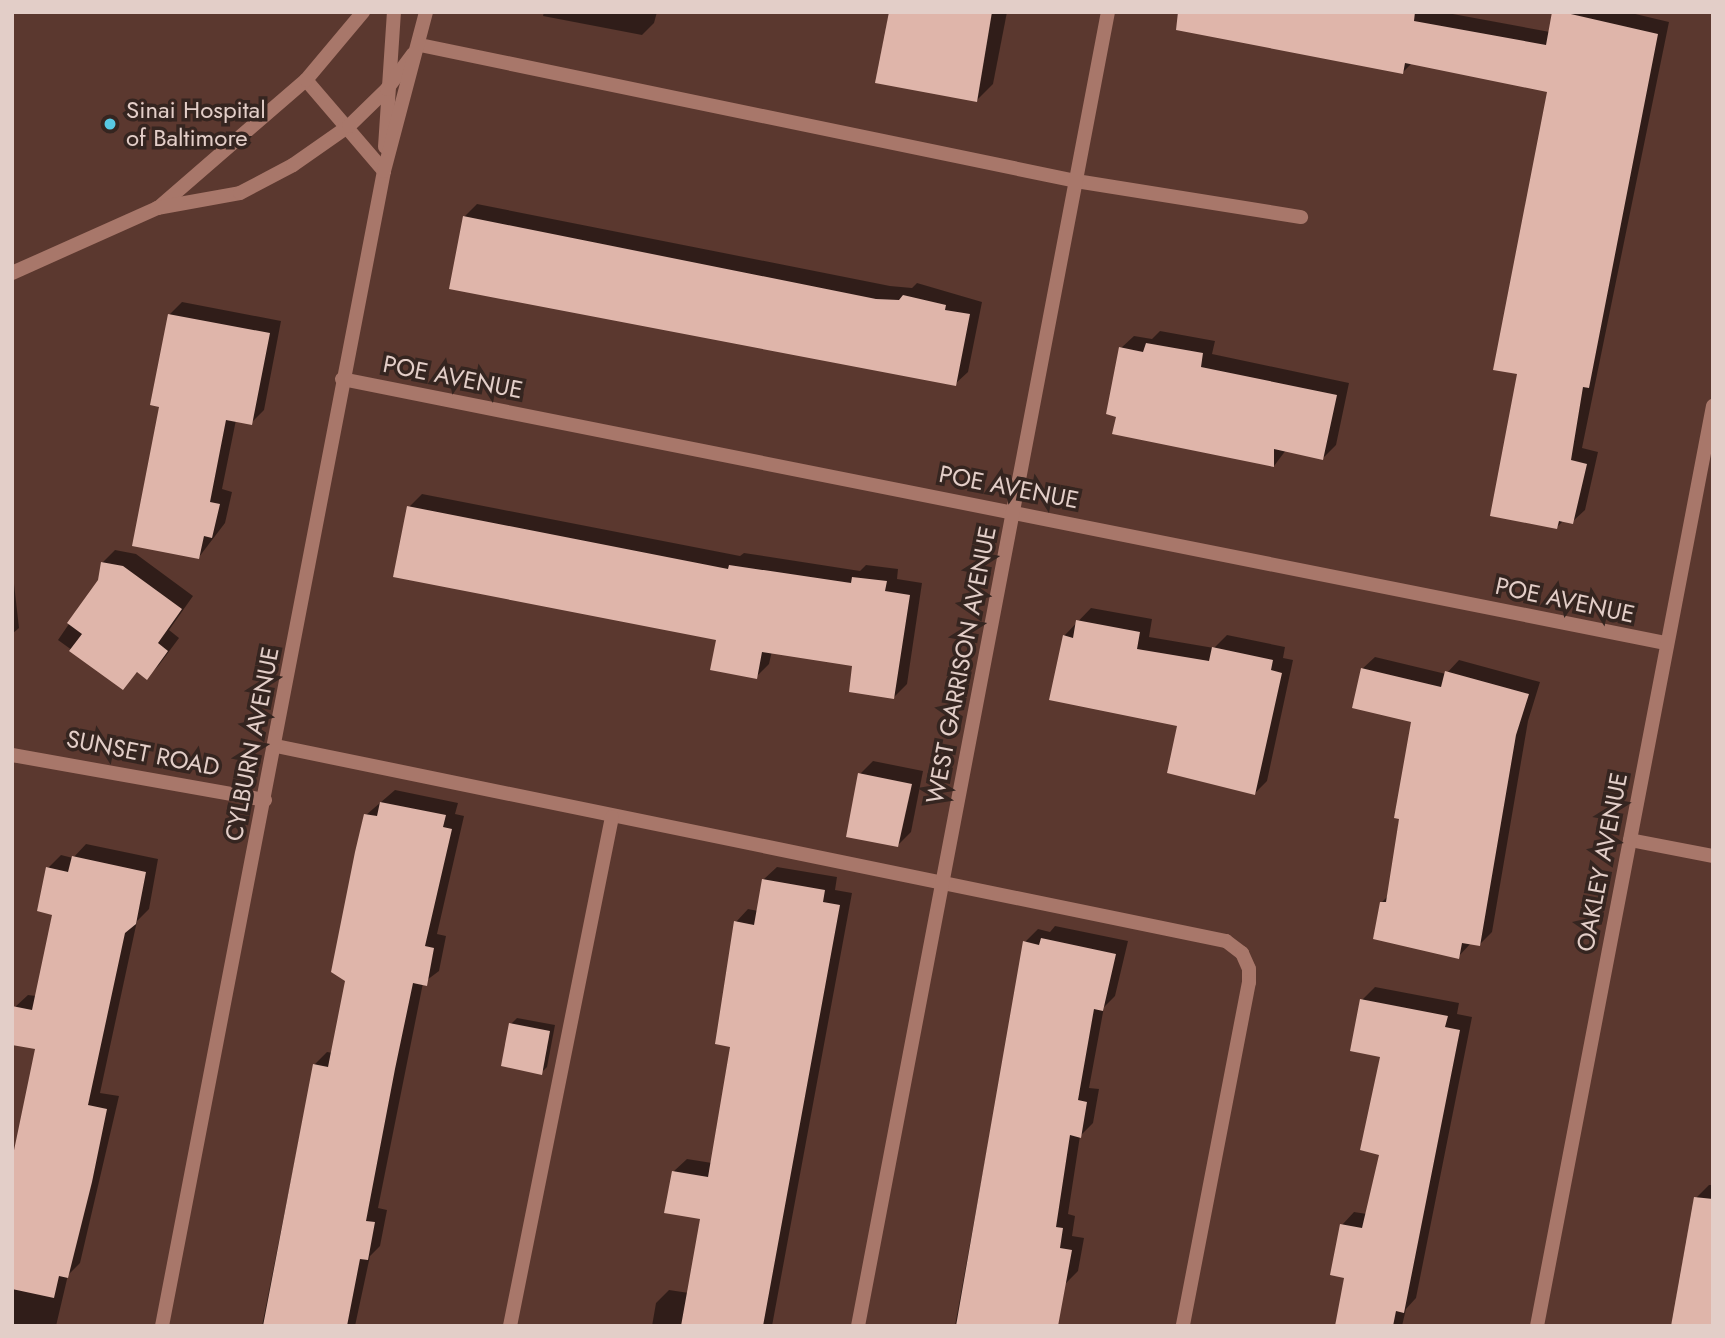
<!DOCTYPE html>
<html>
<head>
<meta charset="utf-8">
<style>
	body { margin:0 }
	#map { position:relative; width:1725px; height:1338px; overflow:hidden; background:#5b382f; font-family:Jost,sans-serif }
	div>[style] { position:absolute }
	.shadow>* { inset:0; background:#0007 }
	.building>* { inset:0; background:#dfb5aa }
	.service>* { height:14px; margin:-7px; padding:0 7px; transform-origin:7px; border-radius:7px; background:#a8776a }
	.minor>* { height:14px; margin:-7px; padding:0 7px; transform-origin:7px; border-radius:7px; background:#a8776a }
	.dots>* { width:19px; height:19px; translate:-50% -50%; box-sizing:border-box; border:4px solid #352520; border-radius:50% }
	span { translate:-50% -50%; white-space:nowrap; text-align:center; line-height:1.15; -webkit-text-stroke:7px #352520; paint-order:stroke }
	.poi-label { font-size:24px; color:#e3cec8 }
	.left { translate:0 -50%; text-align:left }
	.street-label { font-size:24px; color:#e3cec8 }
	.frame { position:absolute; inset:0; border:14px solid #e3cec8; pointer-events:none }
</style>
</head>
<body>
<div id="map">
	<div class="shadow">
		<div style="clip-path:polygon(544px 12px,657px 12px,654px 23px,642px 35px,543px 16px)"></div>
		<div style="clip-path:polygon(891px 12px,1007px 12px,993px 84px,977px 100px)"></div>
		<div style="clip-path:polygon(1219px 12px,1442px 12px,1550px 32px,1554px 12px,1627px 12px,1669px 22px,1582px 448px,1598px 452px,1585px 510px,1572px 522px,1564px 520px,1557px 527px,1519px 373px,1549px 90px,1412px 63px,1403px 72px)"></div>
		<div style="clip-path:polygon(477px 204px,890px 286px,912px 288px,917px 283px,982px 302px,968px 372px,955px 384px,464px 217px)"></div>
		<div style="clip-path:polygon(182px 302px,281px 321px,264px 410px,251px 423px,236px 420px,222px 489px,232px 492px,225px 523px,199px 557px,161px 405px,170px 314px)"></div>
		<div style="clip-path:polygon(1160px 331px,1215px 341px,1212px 354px,1349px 383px,1336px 445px,1323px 458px,1286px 450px,1274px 466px,1118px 415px,1121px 348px,1134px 336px,1152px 339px)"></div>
		<div style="clip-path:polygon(422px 494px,740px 556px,744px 553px,860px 571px,866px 565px,898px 569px,897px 579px,922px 583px,907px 684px,894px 697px,854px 665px,772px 651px,769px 664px,756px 677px,718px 638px,409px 507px)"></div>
		<div style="clip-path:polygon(115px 550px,136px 554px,193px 596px,169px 630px,179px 638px,159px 665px,147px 677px,138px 671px,123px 687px,58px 640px,99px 580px,102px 563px)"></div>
		<div style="clip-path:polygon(12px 566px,19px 628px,12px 634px)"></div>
		<div style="clip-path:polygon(1091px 608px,1152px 619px,1149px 637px,1214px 648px,1227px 635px,1285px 647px,1283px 658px,1293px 660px,1267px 781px,1255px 793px,1179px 724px,1064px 636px)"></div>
		<div style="clip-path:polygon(1375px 657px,1446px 674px,1459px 660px,1540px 682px,1528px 721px,1492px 932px,1479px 945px,1471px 943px,1458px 957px,1382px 902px,1389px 895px,1413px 720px,1362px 669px)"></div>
		<div style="clip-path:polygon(873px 761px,923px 771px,911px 832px,898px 845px,860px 774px)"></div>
		<div style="clip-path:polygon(395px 790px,458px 803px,455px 814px,464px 816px,437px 934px,446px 936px,439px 971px,423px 983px,378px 1208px,387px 1210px,380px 1246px,370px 1256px,355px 1326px,262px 1326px,314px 1065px,327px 1052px,333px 1053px,347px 981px,366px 815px)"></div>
		<div style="clip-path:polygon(86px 844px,158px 859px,149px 909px,137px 921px,100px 1093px,119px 1096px,80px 1263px,68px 1275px,56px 1326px,12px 1326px,12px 1173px,38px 1048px,15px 1007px,28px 995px,36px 996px,54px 913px,48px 868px,61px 855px,73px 858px)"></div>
		<div style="clip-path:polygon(777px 867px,837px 877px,835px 890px,852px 893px,772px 1326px,652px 1326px,656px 1303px,669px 1290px,689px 1293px,702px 1218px,674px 1171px,687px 1159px,712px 1163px,732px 1045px,736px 922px,748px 909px,758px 911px,764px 879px)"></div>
		<div style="clip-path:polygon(1055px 926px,1128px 941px,1115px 996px,1104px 1007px,1089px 1088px,1099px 1089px,1093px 1123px,1080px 1136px,1068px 1214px,1075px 1216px,1072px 1236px,1084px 1238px,1078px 1271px,1065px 1284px,1046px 1326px,955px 1326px,1025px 942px,1038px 929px,1050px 932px)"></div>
		<div style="clip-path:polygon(1375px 987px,1459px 1003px,1457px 1014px,1472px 1017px,1416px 1298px,1406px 1309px,1402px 1326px,1337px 1326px,1346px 1276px,1342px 1225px,1354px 1212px,1367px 1214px,1381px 1153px,1382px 1056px,1362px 1000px)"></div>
		<div style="clip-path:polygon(517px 1018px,555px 1025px,547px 1067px,541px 1073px,511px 1024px)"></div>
		<div style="clip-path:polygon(1709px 1185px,1713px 1185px,1713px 1326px,1672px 1326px,1697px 1197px)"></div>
	</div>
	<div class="building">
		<div style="clip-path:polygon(889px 12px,992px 12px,977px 102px,875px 83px)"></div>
		<div style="clip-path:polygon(1178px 12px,1415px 12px,1414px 21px,1546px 45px,1552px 12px,1562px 12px,1658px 34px,1589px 388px,1583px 387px,1571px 460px,1587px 464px,1573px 524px,1559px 521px,1557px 529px,1490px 516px,1517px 374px,1493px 370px,1547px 92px,1405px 63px,1403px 74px,1176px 30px)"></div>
		<div style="clip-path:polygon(463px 216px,876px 299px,899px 300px,903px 295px,946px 305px,945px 310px,970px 314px,956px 386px,449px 289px)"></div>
		<div style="clip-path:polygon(168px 314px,270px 333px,252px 425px,226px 420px,210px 502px,220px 504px,212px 538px,204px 536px,199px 559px,132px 546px,159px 407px,150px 405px)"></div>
		<div style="clip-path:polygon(1146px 343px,1203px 353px,1201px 367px,1337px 395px,1323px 460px,1274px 449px,1274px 467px,1112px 434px,1116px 417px,1106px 414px,1119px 347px,1143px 352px)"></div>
		<div style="clip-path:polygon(407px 506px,728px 569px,729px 565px,851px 583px,852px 577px,887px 581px,885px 591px,910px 595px,894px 699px,849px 692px,852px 666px,762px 652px,757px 679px,710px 670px,716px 640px,393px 577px)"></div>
		<div style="clip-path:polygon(101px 562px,123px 566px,182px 609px,158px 643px,168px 651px,147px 680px,137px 672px,123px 690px,69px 651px,82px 634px,67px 623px,98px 580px)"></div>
		<div style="clip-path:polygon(1076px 620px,1140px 632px,1137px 649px,1209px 661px,1212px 647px,1273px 660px,1271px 670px,1282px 673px,1255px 795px,1167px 773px,1177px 726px,1049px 700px,1063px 635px,1073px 638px)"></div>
		<div style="clip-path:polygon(1361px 668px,1441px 687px,1445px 671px,1529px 694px,1516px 735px,1480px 946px,1462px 943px,1459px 959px,1373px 939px,1380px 902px,1386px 902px,1399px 819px,1394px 818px,1411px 722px,1352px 708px)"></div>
		<div style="clip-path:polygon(858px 773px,912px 784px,898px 847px,846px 837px)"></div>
		<div style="clip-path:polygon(380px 802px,446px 815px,443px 827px,452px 829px,425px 946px,434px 948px,427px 986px,413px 983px,395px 1069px,366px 1221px,375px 1222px,368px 1260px,360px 1259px,347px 1326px,263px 1326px,313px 1064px,328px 1067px,345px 981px,331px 972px,355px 852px,364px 814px,377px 816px)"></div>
		<div style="clip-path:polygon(72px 856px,146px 872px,136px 924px,125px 933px,88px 1105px,107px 1109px,92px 1182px,68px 1278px,59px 1276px,54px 1298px,12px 1289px,12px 1160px,35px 1049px,12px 1045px,12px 1006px,32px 1010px,52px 915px,37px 911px,46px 867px,68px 872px)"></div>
		<div style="clip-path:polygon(762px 879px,825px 890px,823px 902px,840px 905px,763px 1326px,681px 1326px,700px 1219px,664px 1213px,672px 1171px,708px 1177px,730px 1047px,715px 1044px,734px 921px,754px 925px)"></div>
		<div style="clip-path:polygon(1041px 938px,1116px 954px,1103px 1011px,1094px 1009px,1078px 1100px,1087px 1102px,1081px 1138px,1070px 1135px,1056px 1227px,1063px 1228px,1060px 1248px,1072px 1250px,1058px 1326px,956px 1326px,1023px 941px,1039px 945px)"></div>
		<div style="clip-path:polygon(1360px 999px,1448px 1016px,1445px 1027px,1460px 1030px,1404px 1313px,1396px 1311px,1393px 1326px,1335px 1326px,1344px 1278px,1330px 1275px,1340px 1224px,1362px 1228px,1379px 1155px,1360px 1150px,1380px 1057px,1350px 1051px)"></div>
		<div style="clip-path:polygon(509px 1023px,550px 1031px,542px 1075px,501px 1066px)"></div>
		<div style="clip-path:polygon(1694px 1197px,1713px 1199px,1713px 1326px,1671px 1326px)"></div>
	</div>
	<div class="service">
		<div style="left:420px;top:45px;width:670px;rotate:11.71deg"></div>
		<div style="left:1076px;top:181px;width:228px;rotate:9.1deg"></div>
		<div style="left:306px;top:80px;width:120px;rotate:49.4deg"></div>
		<div style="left:276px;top:746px;width:970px;rotate:11.6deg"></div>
		<div style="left:1226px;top:941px;width:20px;rotate:37deg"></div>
		<div style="left:1242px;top:953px;width:17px;rotate:66deg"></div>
		<div style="left:1249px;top:969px;width:13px;rotate:90deg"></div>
		<div style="left:1249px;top:982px;width:350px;rotate:100.9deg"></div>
		<div style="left:510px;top:1326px;width:519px;rotate:-78.67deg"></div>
	</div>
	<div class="minor">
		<div style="left:385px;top:147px;width:135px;rotate:-86.2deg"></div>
		<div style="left:158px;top:208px;width:196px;rotate:-40.9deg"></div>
		<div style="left:306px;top:80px;width:89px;rotate:-50deg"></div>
		<div style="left:12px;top:273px;width:159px;rotate:-24.1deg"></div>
		<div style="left:157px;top:208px;width:84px;rotate:-10.2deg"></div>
		<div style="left:240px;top:193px;width:60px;rotate:-27.8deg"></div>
		<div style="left:293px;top:165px;width:68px;rotate:-34.9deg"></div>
		<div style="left:349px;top:126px;width:53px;rotate:-44.2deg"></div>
		<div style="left:387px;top:89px;width:44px;rotate:-53.4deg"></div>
		<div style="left:342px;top:379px;width:1350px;rotate:11.28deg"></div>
		<div style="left:12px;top:755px;width:257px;rotate:10.1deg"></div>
		<div style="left:1630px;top:840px;width:85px;rotate:10.9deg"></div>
		<div style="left:162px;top:1326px;width:1176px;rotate:-79.12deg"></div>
		<div style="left:384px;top:171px;width:164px;rotate:-75.2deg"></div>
		<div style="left:858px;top:1326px;width:1338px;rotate:-79.23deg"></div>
		<div style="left:1537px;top:1326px;width:937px;rotate:-79.17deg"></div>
	</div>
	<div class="dots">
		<div style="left:110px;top:124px;background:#58c9e3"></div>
	</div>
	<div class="poi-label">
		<span class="left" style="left:126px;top:124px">Sinai Hospital<br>of Baltimore</span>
	</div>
	<div class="street-label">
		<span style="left:453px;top:377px;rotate:11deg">POE AVENUE</span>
		<span style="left:1009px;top:487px;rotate:11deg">POE AVENUE</span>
		<span style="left:1565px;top:600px;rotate:12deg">POE AVENUE</span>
		<span style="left:961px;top:665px;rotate:-79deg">WEST GARRISON AVENUE</span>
		<span style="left:252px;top:744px;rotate:-79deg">CYLBURN AVENUE</span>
		<span style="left:143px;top:753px;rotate:11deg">SUNSET ROAD</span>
		<span style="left:1602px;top:862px;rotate:-79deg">OAKLEY AVENUE</span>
	</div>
	<div class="frame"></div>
</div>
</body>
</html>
